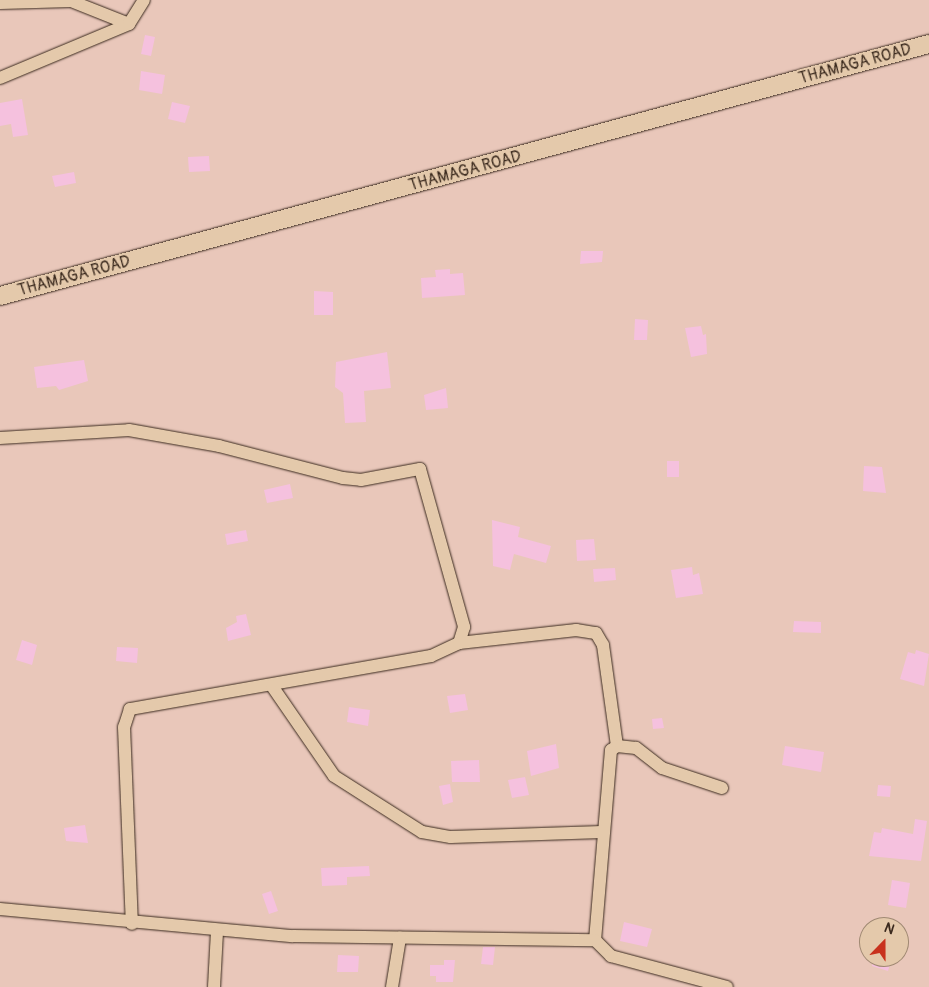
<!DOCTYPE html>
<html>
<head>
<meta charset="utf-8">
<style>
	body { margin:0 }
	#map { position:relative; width:929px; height:987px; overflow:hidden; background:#e9c7ba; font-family:Pangolin,sans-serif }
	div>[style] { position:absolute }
	.building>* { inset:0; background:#f5c1de }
	.roads { filter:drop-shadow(0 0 1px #3b2a1e) drop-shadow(0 0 1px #3b2a1e) }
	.street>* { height:12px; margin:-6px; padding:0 6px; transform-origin:6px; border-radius:6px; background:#e4c9ab }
	.secondary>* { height:18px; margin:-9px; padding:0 9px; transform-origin:9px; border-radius:9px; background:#e4c9ab }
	span { translate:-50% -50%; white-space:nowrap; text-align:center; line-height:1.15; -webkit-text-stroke:4px #e4c9ab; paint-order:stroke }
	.street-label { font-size:16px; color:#3b2a1e }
	.north { position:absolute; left:859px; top:917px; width:50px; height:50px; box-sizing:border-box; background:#e4c9ab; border:1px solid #a08973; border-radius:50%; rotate:22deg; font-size:14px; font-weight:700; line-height:20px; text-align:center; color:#3b2a1e }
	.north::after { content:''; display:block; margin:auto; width:18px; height:22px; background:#c8321e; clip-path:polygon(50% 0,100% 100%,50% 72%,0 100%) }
</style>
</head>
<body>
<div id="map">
	<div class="building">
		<div style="clip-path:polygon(145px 35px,155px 37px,151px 56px,141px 54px)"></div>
		<div style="clip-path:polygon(141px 71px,165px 75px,162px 94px,139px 90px)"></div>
		<div style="clip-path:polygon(22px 99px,28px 135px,13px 137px,11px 124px,0 126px,0 103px)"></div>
		<div style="clip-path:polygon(172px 102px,190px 106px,185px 123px,168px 119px)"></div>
		<div style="clip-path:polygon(209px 156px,210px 171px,189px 172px,188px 157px)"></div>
		<div style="clip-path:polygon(74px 172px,76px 183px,55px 187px,52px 176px)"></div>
		<div style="clip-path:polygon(581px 251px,603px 251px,602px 262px,580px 264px)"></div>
		<div style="clip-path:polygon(450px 269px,450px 274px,463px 273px,465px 295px,422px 298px,421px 278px,436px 277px,435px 270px)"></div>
		<div style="clip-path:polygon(314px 291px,333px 292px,333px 315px,314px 315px)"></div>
		<div style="clip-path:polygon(635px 319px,648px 320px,647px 340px,634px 340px)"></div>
		<div style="clip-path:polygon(701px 326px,703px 335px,706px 334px,707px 354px,691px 357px,685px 328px)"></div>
		<div style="clip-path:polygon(387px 352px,391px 388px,364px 391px,366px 422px,345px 423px,343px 393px,335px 387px,336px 362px)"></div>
		<div style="clip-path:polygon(84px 360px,88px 381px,59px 390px,56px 386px,37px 388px,34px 367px)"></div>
		<div style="clip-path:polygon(446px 388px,448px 408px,426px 410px,424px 395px)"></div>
		<div style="clip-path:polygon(667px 461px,679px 461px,679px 477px,667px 477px)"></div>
		<div style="clip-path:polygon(864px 466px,882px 467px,886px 493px,863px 491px)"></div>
		<div style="clip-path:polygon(290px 484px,293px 498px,267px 503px,264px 490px)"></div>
		<div style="clip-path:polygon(492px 520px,520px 527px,518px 537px,551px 546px,546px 563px,514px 554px,510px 570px,493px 566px)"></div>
		<div style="clip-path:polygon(246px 530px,248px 541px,227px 545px,225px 534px)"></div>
		<div style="clip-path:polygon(594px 539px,596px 560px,577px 561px,576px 540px)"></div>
		<div style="clip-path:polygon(692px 567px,693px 575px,699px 573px,703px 594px,676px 598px,671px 570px)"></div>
		<div style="clip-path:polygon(615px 568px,616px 580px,594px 582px,593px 569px)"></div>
		<div style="clip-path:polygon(246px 614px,251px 635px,228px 641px,226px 628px,237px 622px,236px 616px)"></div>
		<div style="clip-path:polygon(794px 621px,821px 622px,821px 633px,793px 632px)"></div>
		<div style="clip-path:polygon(22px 640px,37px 645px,32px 665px,16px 660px)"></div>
		<div style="clip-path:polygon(117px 647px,138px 648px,137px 663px,116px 661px)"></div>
		<div style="clip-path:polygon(916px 650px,929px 654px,924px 686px,900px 679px,908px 652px,915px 654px)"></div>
		<div style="clip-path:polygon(465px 694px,468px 710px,450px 713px,447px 696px)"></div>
		<div style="clip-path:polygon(349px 707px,370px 710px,368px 726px,347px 722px)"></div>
		<div style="clip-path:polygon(662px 718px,664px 728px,653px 729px,652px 719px)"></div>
		<div style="clip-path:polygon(556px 744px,559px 768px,531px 776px,527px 751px)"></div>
		<div style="clip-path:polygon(785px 746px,824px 752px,821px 772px,782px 765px)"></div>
		<div style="clip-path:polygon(479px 760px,480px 782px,452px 782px,451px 761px)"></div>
		<div style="clip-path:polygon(525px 777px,529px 795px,512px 798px,508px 780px)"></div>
		<div style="clip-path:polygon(450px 784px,453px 802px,443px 805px,439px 786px)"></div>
		<div style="clip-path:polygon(878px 785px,891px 786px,890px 797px,877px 796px)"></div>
		<div style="clip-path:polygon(915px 819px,927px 821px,921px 861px,869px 856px,874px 832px,881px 833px,882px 828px,913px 834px)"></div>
		<div style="clip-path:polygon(85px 825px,88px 843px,66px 841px,64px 828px)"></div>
		<div style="clip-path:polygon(369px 866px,370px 876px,347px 877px,347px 885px,322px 886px,321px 868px)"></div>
		<div style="clip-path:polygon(892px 880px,910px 883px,906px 908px,888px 905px)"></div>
		<div style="clip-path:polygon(271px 891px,278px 911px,269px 914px,262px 894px)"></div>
		<div style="clip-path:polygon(624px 922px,652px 929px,647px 947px,620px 941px)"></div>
		<div style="clip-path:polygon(483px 947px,495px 947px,493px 965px,481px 964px)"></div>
		<div style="clip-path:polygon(338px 955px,359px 956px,358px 972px,337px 972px)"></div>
		<div style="clip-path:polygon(875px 957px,892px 957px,888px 971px,872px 966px)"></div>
		<div style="clip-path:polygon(444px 960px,455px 960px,453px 982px,436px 982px,436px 976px,430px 976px,430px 965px,444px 965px)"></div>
	</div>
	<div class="roads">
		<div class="street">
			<div style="left:0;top:3px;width:71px;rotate:-1.6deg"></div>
			<div style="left:71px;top:1px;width:62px;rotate:21.6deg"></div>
			<div style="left:0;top:78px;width:140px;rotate:-22.7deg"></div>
			<div style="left:129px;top:24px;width:28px;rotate:-58deg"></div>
			<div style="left:0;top:438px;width:129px;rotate:-3.5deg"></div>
			<div style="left:129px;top:430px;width:91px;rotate:10.1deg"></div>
			<div style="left:219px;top:446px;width:128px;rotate:14.5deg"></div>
			<div style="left:343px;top:478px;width:18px;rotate:6deg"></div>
			<div style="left:361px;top:480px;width:60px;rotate:-10.6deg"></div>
			<div style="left:420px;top:469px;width:164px;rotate:74.4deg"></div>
			<div style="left:464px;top:627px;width:17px;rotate:107deg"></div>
			<div style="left:459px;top:643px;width:31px;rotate:155deg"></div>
			<div style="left:431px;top:656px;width:306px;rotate:170deg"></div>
			<div style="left:130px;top:709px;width:19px;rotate:108deg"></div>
			<div style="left:124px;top:727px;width:197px;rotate:87.7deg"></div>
			<div style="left:459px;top:643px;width:118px;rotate:-6.3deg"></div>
			<div style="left:576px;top:630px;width:20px;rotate:9deg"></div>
			<div style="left:596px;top:633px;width:14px;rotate:60deg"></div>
			<div style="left:603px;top:645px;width:102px;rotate:82.1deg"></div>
			<div style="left:272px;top:686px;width:109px;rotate:55.4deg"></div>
			<div style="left:334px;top:776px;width:104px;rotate:32.5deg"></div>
			<div style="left:422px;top:832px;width:29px;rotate:10deg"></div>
			<div style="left:451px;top:837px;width:151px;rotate:-1.9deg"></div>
			<div style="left:722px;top:788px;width:63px;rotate:-161.6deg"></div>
			<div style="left:662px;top:768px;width:33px;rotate:-142deg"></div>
			<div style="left:636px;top:748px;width:19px;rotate:-174deg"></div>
			<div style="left:617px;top:746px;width:7px;rotate:146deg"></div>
			<div style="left:611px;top:750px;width:191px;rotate:94.8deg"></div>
			<div style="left:595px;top:940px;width:23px;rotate:45deg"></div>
			<div style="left:611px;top:956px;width:120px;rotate:15deg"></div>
			<div style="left:0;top:909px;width:294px;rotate:5.3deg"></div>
			<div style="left:293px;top:936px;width:302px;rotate:0.8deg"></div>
			<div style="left:214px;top:987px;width:55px;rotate:-86.9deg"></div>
			<div style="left:392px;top:987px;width:50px;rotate:-80.7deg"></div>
		</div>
		<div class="secondary">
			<div style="left:0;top:296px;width:963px;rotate:-15.18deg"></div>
		</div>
	</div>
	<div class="street-label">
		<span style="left:855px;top:64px;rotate:-15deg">THAMAGA ROAD</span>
		<span style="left:465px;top:171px;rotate:-15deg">THAMAGA ROAD</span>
		<span style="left:74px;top:276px;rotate:-15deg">THAMAGA ROAD</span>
	</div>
	<div class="north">N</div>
</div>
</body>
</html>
